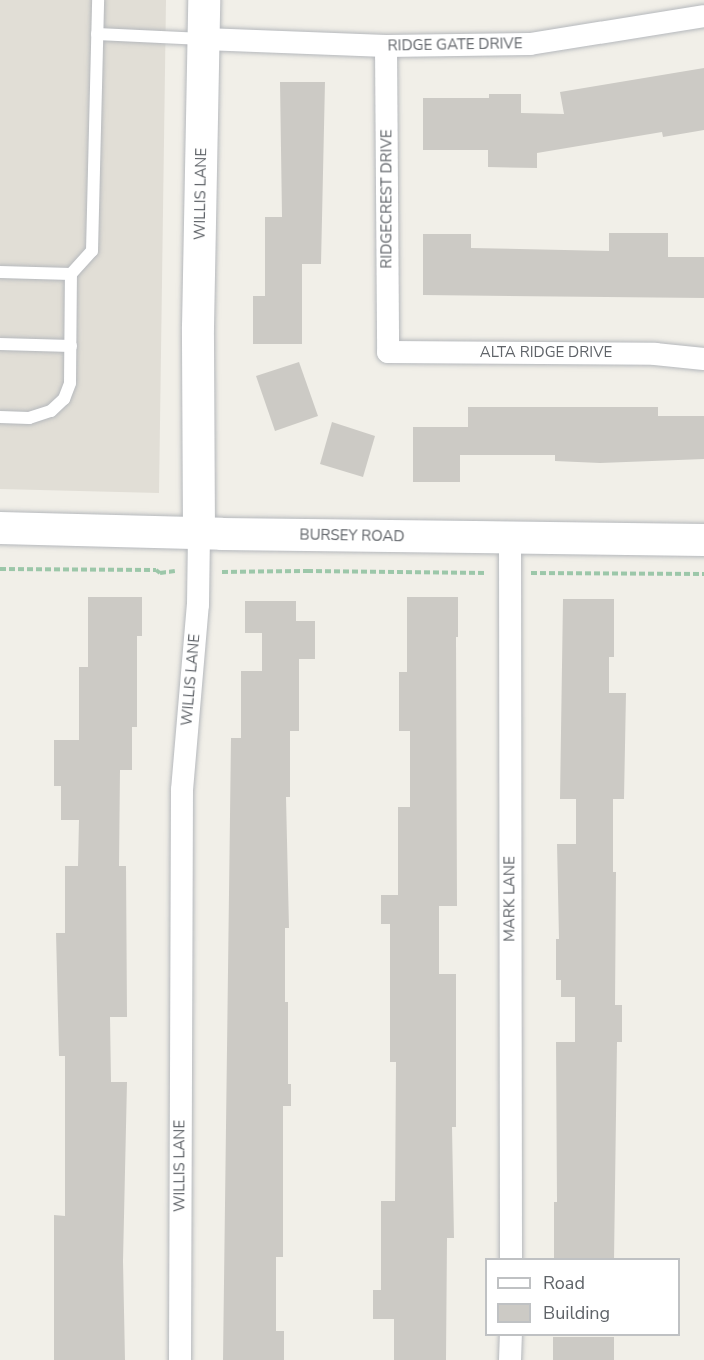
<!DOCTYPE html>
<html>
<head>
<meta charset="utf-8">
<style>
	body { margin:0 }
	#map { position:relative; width:704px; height:1360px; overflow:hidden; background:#f1efe8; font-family:"Nunito Sans",sans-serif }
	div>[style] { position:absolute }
	.education>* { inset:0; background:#e1ded6 }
	.building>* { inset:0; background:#cccac5 }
	.path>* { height:4px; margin-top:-2px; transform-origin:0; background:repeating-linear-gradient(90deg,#9cc7a9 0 6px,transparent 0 9px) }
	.roads { filter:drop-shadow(0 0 2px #b5b8bc) drop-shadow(0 0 2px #b5b8bc) }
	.lane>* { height:12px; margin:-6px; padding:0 6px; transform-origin:6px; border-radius:6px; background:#fff }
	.street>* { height:22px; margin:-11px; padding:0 11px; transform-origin:11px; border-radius:11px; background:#fff }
	.secondary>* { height:32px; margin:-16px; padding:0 16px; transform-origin:16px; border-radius:16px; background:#fff }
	span { translate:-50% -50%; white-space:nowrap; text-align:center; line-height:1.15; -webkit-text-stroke:5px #fff; paint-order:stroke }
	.street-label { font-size:15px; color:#5f6368 }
	.legend { position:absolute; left:485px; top:1258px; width:195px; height:78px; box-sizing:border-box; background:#fff; border:2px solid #bfc1c3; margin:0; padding:8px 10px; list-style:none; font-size:18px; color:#5f6368 }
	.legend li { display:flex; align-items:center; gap:12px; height:30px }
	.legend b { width:30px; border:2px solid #bfc1c3 }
</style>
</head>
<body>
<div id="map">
	<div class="education">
		<div style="clip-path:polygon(0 0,166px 0,159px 493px,0 489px)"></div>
	</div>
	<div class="building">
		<div style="clip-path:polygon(704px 68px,704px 130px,663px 137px,662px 132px,537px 153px,537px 168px,488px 167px,488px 150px,423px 150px,423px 98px,489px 98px,489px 94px,521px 94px,521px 113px,564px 114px,560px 92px)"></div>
		<div style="clip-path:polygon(280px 82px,325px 82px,321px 264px,302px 264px,302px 344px,253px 344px,253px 296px,265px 296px,265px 217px,282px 217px)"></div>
		<div style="clip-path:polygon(609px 233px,668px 233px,668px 257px,704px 257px,704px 298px,423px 295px,423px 234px,471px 234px,471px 248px,609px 251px)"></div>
		<div style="clip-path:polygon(299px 362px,318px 416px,275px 431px,256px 376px)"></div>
		<div style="clip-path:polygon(468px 407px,658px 407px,658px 416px,704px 416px,704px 459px,600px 463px,555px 461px,555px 455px,460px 455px,460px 482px,413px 482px,413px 427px,468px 427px)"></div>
		<div style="clip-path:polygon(332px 422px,375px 436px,363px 477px,320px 464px)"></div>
		<div style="clip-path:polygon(88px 597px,142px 597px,142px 636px,137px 636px,137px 727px,132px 727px,132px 770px,120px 770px,119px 866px,126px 866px,127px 1017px,110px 1017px,111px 1082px,127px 1082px,123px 1261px,125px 1360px,54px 1360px,54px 1215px,65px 1216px,65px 1056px,59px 1056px,56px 933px,65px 933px,65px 866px,78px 866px,79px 820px,61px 820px,61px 786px,54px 786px,54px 740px,79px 740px,79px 667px,88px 667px)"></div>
		<div style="clip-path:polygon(407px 597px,458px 597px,458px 637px,456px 637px,457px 906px,439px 906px,439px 974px,456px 974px,456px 1127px,452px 1127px,454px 1238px,447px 1238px,446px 1360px,394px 1360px,394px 1319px,373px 1319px,373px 1290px,381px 1290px,381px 1201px,395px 1201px,396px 1062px,390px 1062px,390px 924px,381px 924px,381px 895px,398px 895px,398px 807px,410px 807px,410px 731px,399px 731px,399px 672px,407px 672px)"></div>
		<div style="clip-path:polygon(563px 599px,614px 599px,614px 657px,609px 657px,609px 693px,626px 693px,624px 799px,613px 799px,613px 872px,616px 872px,615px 1005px,622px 1005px,622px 1042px,617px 1042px,614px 1260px,554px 1260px,554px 1202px,557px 1202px,556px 1042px,575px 1042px,575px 997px,561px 997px,561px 980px,556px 980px,556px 939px,559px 939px,557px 844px,576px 844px,576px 799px,560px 799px)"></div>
		<div style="clip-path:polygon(245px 601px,296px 601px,296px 621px,315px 621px,315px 659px,299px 659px,299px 731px,290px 731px,290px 797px,286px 797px,289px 928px,285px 928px,285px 1002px,288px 1002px,288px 1084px,291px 1084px,291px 1106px,283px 1106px,283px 1257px,276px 1257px,276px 1331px,284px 1331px,284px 1360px,223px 1360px,231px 738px,241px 738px,241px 671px,262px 671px,262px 633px,245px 633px)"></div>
		<div style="clip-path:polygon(553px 1337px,614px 1337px,614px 1360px,553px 1360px)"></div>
	</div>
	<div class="path">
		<div style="left:0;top:569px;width:156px;rotate:0.4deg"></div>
		<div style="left:156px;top:570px;width:5px;rotate:37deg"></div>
		<div style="left:160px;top:573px;width:15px;rotate:-8deg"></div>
		<div style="left:222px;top:572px;width:85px;rotate:-0.7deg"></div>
		<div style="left:307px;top:571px;width:180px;rotate:0.6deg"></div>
		<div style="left:531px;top:573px;width:173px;rotate:0.3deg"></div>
	</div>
	<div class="roads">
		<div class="lane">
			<div style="left:97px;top:34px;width:106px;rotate:2.7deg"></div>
			<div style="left:0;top:272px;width:71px;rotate:1.6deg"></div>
			<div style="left:71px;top:274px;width:31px;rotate:-48deg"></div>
			<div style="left:92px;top:251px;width:251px;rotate:-88.6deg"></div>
			<div style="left:0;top:344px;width:71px;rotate:1.6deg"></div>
			<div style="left:0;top:417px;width:29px;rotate:2deg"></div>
			<div style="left:29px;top:418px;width:23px;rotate:-18deg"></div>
			<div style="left:51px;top:411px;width:18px;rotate:-43deg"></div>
			<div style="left:64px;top:399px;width:17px;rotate:-69deg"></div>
			<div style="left:70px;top:383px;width:109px;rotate:-89.5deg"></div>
		</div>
		<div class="street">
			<div style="left:204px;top:39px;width:182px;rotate:2.2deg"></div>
			<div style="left:386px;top:46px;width:144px;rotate:-0.8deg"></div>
			<div style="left:530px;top:44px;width:176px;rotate:-9.1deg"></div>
			<div style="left:386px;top:46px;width:306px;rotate:89.6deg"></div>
			<div style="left:388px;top:352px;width:267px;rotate:0.4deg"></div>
			<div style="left:655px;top:354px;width:49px;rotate:5.8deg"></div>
			<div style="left:510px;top:538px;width:722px;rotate:89.92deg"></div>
			<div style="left:180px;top:1360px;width:570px;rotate:-89.8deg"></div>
			<div style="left:182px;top:790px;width:186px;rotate:-85.1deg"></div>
			<div style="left:198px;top:605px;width:71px;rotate:-89.2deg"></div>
			<div style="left:510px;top:1360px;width:26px;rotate:-88deg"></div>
		</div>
		<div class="secondary">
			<div style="left:0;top:528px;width:222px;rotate:1.5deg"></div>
			<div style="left:222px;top:534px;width:482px;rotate:0.7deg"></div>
			<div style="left:199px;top:534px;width:207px;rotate:-90.3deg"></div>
			<div style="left:198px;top:327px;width:327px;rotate:-88.9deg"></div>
		</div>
	</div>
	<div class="street-label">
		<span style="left:455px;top:45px;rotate:-1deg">RIDGE GATE DRIVE</span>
		<span style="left:201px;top:194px;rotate:-89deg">WILLIS LANE</span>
		<span style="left:387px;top:199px;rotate:-90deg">RIDGECREST DRIVE</span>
		<span style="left:546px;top:353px">ALTA RIDGE DRIVE</span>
		<span style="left:352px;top:536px;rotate:1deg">BURSEY ROAD</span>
		<span style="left:191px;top:680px;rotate:-85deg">WILLIS LANE</span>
		<span style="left:510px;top:899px;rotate:-90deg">MARK LANE</span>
		<span style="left:180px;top:1166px;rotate:-90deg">WILLIS LANE</span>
	</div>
	<ul class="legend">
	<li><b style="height:8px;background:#fff"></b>Road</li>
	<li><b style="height:16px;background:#cccac5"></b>Building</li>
	</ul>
</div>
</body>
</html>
